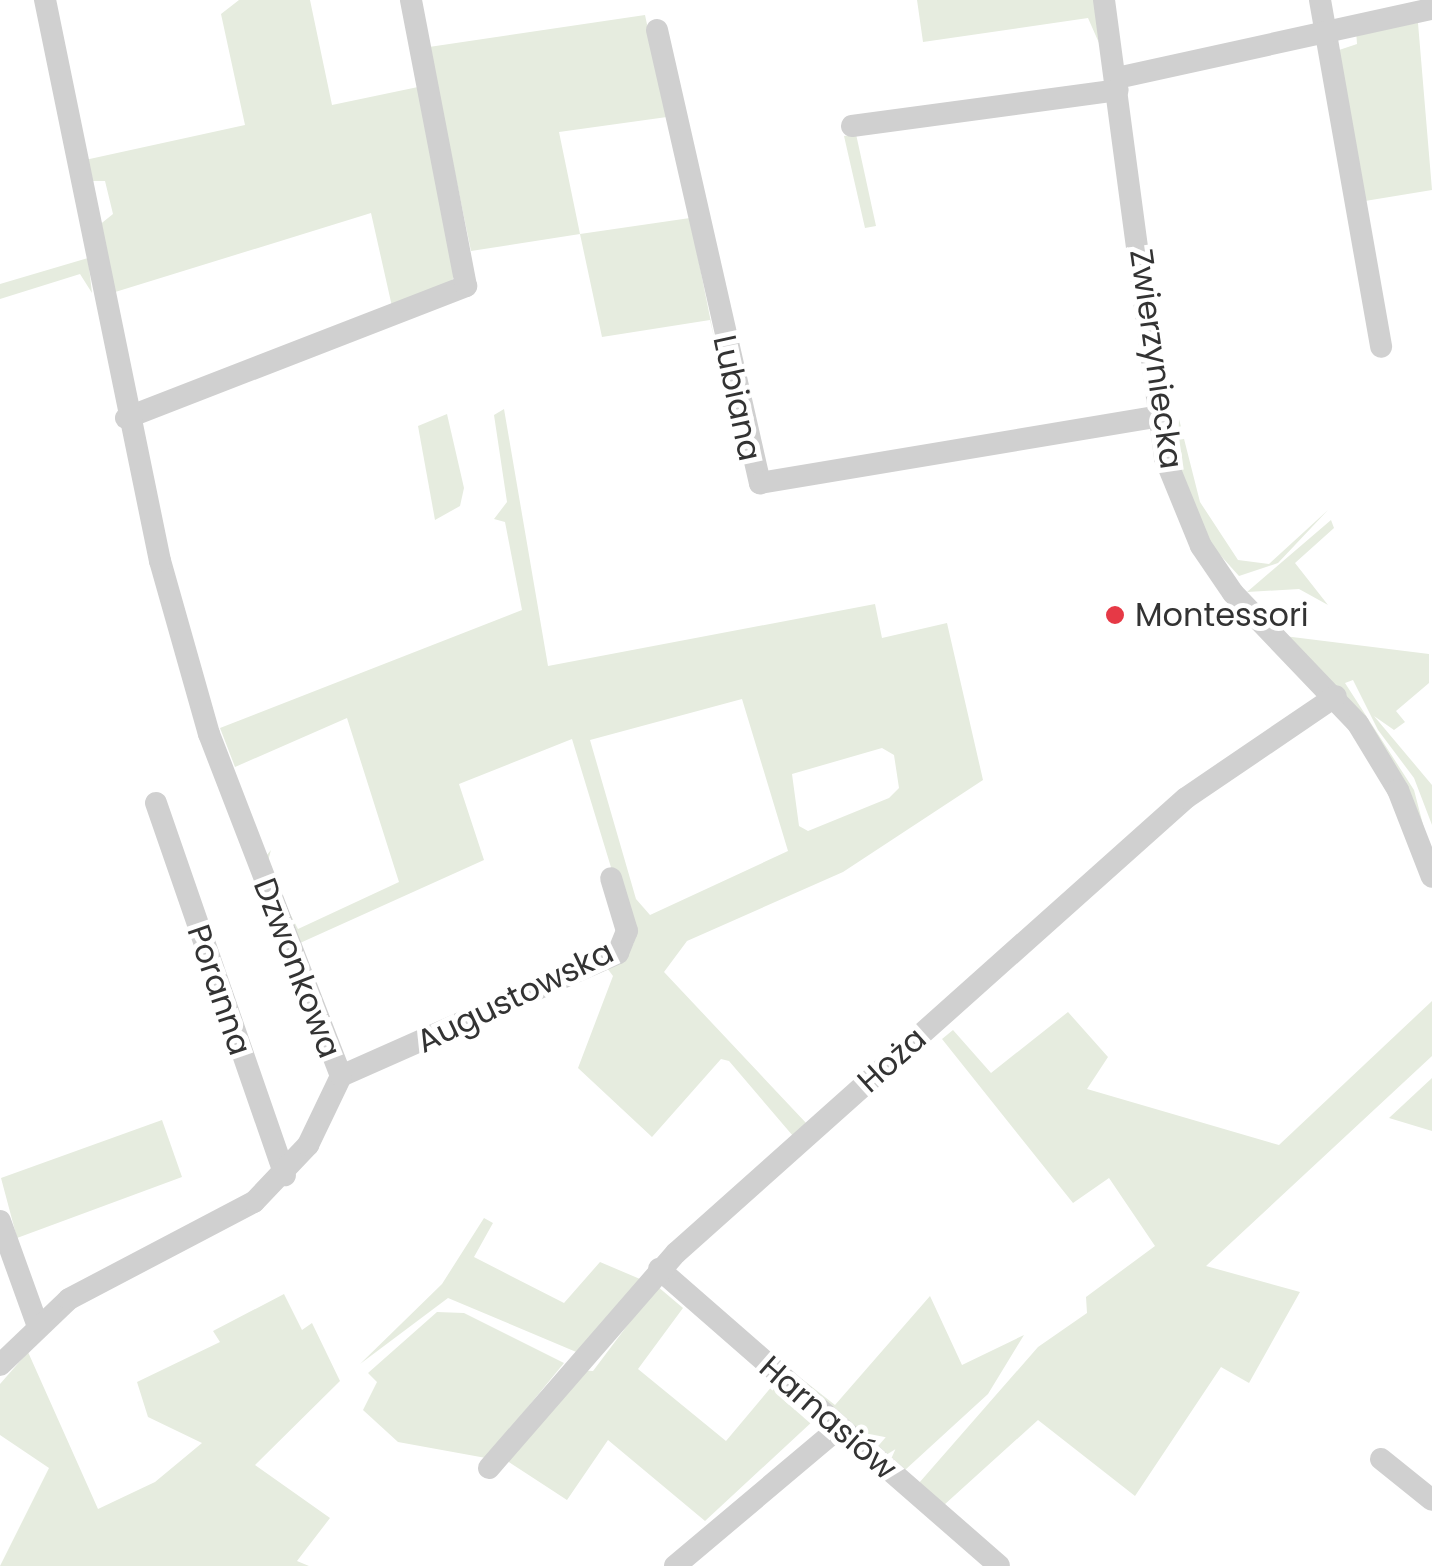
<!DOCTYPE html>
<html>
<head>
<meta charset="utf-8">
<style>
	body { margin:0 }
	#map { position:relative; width:1432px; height:1566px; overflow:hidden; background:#fff; font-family:Poppins,sans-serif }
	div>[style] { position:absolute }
	.green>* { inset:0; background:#e6ecdf }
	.street>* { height:22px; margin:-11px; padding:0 11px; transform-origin:11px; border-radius:11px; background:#d0d0d0 }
	.dots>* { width:28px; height:28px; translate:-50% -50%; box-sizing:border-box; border:5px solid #fff; border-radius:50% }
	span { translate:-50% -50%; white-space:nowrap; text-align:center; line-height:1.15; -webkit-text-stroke:10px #fff; paint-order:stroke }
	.street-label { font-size:32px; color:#333 }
	.poi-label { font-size:32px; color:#333 }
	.left { translate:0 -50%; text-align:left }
</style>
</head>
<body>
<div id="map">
	<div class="green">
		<div style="clip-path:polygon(239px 0,310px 0,332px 105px,418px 87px,457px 268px,452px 281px,393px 311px,371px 213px,112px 293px,98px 226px,113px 214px,105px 181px,87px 181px,85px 160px,245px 125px,221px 14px)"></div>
		<div style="clip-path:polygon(917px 0,1096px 0,1099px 43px,1088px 18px,923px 42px)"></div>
		<div style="clip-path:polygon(645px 15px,667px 117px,559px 132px,580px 234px,690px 218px,715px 342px,710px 320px,602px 337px,580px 234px,471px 251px,429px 47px)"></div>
		<div style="clip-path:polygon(1418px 23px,1432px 190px,1365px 201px,1339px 50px,1357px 44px,1356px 30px)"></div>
		<div style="clip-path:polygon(856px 134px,876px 226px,865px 228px,844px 136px)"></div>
		<div style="clip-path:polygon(88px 258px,92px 293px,80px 274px,0 299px,0 284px)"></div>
		<div style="clip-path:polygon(evenodd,504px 409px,548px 666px,875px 604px,882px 638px,947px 623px,983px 780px,843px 872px,687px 941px,664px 972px,807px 1124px,793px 1136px,729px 1061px,721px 1059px,652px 1137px,578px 1068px,613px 976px,607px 968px,634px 943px,572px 739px,459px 784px,484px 860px,300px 943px,273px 895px,262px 861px,271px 850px,266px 868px,298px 929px,399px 882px,347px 718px,235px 767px,220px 728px,522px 610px,505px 522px,494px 519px,507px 502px,494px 415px,504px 409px,742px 699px,788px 851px,650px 915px,636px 899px,590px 740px,742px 699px,504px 409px,882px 748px,894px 755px,899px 788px,889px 798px,808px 831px,799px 826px,792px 774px,882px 748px)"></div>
		<div style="clip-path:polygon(447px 414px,464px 488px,460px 506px,435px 520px,418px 426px)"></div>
		<div style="clip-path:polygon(1179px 419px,1200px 502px,1238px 560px,1269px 564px,1328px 510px,1278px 563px,1239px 576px,1212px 546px,1177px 471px)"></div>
		<div style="clip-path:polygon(1331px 520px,1334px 528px,1295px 563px,1328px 605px,1299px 589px,1247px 592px)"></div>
		<div style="clip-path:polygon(1284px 636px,1429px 654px,1429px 683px,1396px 711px,1405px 722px,1394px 730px,1374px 716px,1432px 785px,1432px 825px,1414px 778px,1378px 730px,1353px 680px,1345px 683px,1414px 790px,1432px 859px,1358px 715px)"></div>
		<div style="clip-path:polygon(1432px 1001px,1432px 1056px,1206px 1266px,1300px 1292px,1249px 1383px,1221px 1367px,1135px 1496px,1038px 1420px,944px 1505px,919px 1483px,1038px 1347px,1087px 1313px,1086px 1297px,1155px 1246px,1109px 1178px,1073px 1203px,942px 1039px,953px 1030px,991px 1073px,1068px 1012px,1108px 1057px,1087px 1089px,1279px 1145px)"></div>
		<div style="clip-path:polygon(1432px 1078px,1432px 1131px,1389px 1118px)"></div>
		<div style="clip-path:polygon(162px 1120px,182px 1177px,17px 1238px,1px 1178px)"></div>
		<div style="clip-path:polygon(484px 1218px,493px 1223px,474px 1257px,564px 1303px,600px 1262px,640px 1279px,581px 1354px,448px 1298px,360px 1364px,442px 1284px)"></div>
		<div style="clip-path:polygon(657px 1286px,683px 1308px,638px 1369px,726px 1441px,773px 1385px,814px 1420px,705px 1521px,608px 1440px,567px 1500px,504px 1459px,577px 1370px,593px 1371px)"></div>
		<div style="clip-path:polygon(284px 1294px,302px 1330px,312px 1323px,340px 1381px,255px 1465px,330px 1518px,297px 1561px,309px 1566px,0 1566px,49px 1468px,0 1435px,0 1384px,28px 1352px,98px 1509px,155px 1482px,202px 1443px,148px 1417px,137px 1382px,220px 1342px,213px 1331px)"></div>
		<div style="clip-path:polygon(930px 1296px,962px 1365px,1024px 1335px,988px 1394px,905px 1470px,800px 1386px,802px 1379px,835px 1405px)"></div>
		<div style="clip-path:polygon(437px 1312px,464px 1313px,564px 1363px,486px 1458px,398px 1442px,363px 1410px,377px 1382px,368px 1373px)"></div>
	</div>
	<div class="street">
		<div style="left:1104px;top:0;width:462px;rotate:82.4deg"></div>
		<div style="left:1165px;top:458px;width:95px;rotate:67.8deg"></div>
		<div style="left:1201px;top:546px;width:57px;rotate:55.8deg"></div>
		<div style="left:1233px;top:593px;width:181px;rotate:46.3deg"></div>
		<div style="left:1358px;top:724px;width:77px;rotate:58.8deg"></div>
		<div style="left:1398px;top:790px;width:93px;rotate:68.7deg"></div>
		<div style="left:1320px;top:0;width:352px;rotate:80deg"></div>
		<div style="left:657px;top:30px;width:465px;rotate:77.2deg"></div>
		<div style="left:760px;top:483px;width:407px;rotate:-9.5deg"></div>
		<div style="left:1117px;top:78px;width:322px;rotate:-12.4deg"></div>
		<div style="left:852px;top:126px;width:268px;rotate:-7.7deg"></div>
		<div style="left:126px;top:418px;width:365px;rotate:-21.2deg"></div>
		<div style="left:466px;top:286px;width:291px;rotate:-100.9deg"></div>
		<div style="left:156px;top:803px;width:394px;rotate:70.9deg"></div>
		<div style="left:341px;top:1076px;width:303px;rotate:-23.9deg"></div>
		<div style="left:618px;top:953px;width:24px;rotate:-68deg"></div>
		<div style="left:627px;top:931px;width:55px;rotate:-106.8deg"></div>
		<div style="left:0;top:1221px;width:109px;rotate:70.2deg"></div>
		<div style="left:659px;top:1269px;width:451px;rotate:41.1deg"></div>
		<div style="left:0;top:1365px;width:95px;rotate:-43.7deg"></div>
		<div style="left:69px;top:1299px;width:209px;rotate:-27.7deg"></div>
		<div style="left:254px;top:1202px;width:79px;rotate:-46.5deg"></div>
		<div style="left:308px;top:1145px;width:76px;rotate:-64.4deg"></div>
		<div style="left:341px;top:1076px;width:367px;rotate:-111.1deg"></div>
		<div style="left:209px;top:734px;width:180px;rotate:-105.8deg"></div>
		<div style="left:160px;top:561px;width:573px;rotate:-101.58deg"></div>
		<div style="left:1381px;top:1459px;width:65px;rotate:38.8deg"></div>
		<div style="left:489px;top:1468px;width:285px;rotate:-49deg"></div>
		<div style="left:676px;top:1253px;width:683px;rotate:-41.74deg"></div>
		<div style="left:1186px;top:798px;width:181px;rotate:-34.2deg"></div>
		<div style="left:675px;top:1566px;width:214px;rotate:-40.1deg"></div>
	</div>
	<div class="dots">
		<div style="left:1115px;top:615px;background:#e63946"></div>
	</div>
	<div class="street-label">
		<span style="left:1156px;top:359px;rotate:82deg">Zwierzyniecka</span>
		<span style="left:737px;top:398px;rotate:78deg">Lubiana</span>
		<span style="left:297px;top:968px;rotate:69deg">Dzwonkowa</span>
		<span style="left:219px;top:990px;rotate:71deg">Poranna</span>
		<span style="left:515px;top:997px;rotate:-26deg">Augustowska</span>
		<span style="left:892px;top:1060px;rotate:-42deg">Hoża</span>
		<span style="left:828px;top:1418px;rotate:41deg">Harnasiów</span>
	</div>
	<div class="poi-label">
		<span class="left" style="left:1135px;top:615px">Montessori</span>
	</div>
</div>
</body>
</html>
